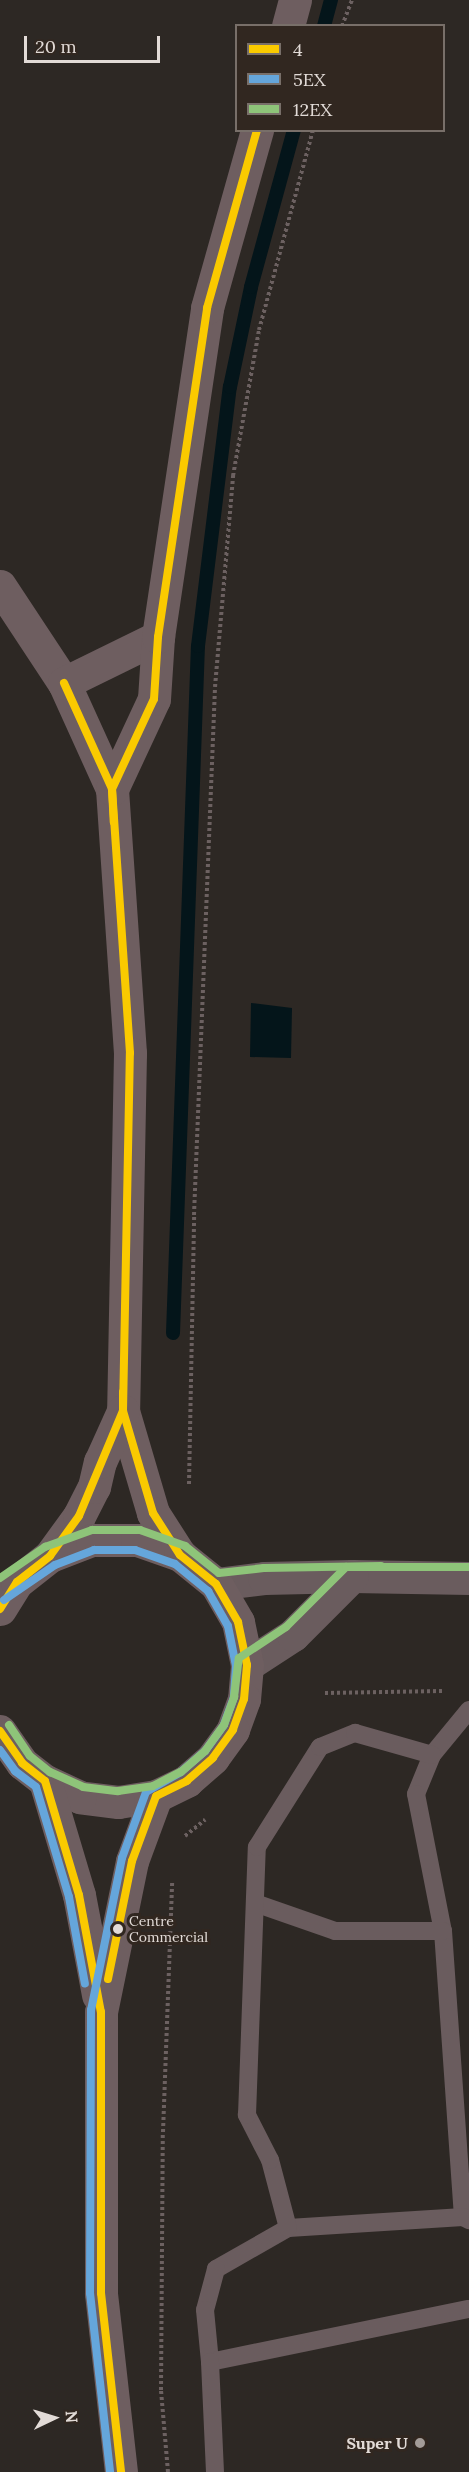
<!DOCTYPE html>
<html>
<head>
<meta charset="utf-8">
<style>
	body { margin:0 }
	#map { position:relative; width:469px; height:2472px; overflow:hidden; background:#2d2824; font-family:Lora,serif }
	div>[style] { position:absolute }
	.water>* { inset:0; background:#04151a }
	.stream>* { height:14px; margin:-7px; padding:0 7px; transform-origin:7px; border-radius:7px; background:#04151a }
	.path>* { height:4px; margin-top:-2px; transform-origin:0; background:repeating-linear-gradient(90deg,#6c6161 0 3px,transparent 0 6px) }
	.service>* { height:18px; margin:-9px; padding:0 9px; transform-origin:9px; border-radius:9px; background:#6a5c5e }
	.minor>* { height:33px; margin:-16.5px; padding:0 16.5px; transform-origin:16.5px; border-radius:16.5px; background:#6a5c5e }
	.secondary>* { height:33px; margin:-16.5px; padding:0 16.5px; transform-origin:16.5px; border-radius:16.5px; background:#6e5e60 }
	.bus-1>* { height:8px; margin:-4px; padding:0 4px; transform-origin:4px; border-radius:4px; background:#faca00 }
	.bus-2>* { height:8px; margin:-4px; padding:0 4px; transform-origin:4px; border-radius:4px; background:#65a6db }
	.bus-3>* { height:8px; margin:-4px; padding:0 4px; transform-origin:4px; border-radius:4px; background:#8ec479 }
	.dots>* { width:16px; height:16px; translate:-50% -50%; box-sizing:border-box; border:3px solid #312720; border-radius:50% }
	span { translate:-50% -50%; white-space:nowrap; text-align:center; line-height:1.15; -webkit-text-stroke:6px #312720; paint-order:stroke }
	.bus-label { font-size:14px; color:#e2dbd7 }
	.left { translate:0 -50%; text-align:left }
	.poi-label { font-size:16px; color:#e2dbd7; font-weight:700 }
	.right { translate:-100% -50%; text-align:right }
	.legend { position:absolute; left:235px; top:24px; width:210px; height:108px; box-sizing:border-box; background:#312720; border:2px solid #786f69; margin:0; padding:8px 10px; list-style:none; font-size:18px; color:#e2dbd7 }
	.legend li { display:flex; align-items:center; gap:12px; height:30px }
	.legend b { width:30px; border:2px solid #786f69 }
	.north { position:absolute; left:24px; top:2388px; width:60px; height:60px; -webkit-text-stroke:4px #312720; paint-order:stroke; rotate:86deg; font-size:16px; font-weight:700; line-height:24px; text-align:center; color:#e2dbd7 }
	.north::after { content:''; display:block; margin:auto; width:21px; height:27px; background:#e2dbd7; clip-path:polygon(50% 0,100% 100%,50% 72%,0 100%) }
	.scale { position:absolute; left:24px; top:36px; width:136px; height:27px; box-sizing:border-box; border:3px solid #e2dbd7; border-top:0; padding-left:8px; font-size:18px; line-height:21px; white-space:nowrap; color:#e2dbd7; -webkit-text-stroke:4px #312720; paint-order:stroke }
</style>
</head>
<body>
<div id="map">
	<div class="water">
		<div style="clip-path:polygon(251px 1003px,292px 1008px,291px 1058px,250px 1057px)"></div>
	</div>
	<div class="stream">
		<div style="left:324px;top:26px;width:27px;rotate:-75deg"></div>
		<div style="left:173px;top:1333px;width:687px;rotate:-87.92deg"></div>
		<div style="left:198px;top:646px;width:261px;rotate:-83deg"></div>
		<div style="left:230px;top:387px;width:102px;rotate:-78.1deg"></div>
		<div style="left:251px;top:287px;width:163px;rotate:-74.7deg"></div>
	</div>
	<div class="path">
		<div style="left:342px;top:26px;width:28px;rotate:-69deg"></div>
		<div style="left:189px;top:1484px;width:269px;rotate:-88.9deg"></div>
		<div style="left:194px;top:1215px;width:528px;rotate:-87.72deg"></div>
		<div style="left:215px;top:687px;width:212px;rotate:-85.1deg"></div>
		<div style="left:233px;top:476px;width:148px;rotate:-79.9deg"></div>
		<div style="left:259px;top:330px;width:207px;rotate:-74.9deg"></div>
		<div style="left:325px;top:1693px;width:117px;rotate:-1deg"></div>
		<div style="left:185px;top:1836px;width:26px;rotate:-39deg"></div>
		<div style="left:168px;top:2472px;width:82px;rotate:-94.9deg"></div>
		<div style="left:161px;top:2390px;width:258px;rotate:-89.6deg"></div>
		<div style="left:163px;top:2132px;width:250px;rotate:-87.9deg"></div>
	</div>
	<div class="service">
		<div style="left:469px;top:1710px;width:58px;rotate:129.4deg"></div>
		<div style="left:432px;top:1755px;width:42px;rotate:112.3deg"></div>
		<div style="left:416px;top:1794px;width:140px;rotate:78.9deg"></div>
		<div style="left:443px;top:1931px;width:287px;rotate:86deg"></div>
		<div style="left:463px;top:2217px;width:7px;rotate:27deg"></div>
		<div style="left:255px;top:1903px;width:85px;rotate:19.3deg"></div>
		<div style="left:335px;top:1931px;width:108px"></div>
		<div style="left:463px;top:2217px;width:175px;rotate:176.4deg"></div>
		<div style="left:288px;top:2228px;width:83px;rotate:150.3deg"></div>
		<div style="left:216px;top:2269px;width:42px;rotate:105deg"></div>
		<div style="left:205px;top:2310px;width:52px;rotate:84.5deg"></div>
		<div style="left:210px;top:2362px;width:264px;rotate:-11.6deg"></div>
		<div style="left:288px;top:2228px;width:70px;rotate:-104.8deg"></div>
		<div style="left:270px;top:2160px;width:51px;rotate:-117.1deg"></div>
		<div style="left:247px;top:2115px;width:268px;rotate:-87.9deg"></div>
		<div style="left:257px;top:1847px;width:118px;rotate:-57.8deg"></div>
		<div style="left:320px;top:1747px;width:38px;rotate:-22deg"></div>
		<div style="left:355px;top:1733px;width:80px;rotate:15.9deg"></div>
		<div style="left:210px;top:2362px;width:110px;rotate:87.4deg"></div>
	</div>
	<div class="minor">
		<div style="left:216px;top:1584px;width:48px;rotate:-7.1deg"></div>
		<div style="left:264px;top:1578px;width:88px;rotate:-1.3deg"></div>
		<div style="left:352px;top:1576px;width:117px;rotate:1deg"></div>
		<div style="left:247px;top:1665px;width:55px;rotate:-33.1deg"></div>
		<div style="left:293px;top:1635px;width:83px;rotate:-45deg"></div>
	</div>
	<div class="secondary">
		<div style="left:288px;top:26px;width:27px;rotate:-75deg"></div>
		<div style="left:0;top:586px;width:116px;rotate:56.6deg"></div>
		<div style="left:64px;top:683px;width:116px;rotate:65.6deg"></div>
		<div style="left:112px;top:789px;width:265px;rotate:86.1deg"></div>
		<div style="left:130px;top:1053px;width:358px;rotate:91.1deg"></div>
		<div style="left:123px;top:1411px;width:106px;rotate:73.6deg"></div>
		<div style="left:153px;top:1513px;width:50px;rotate:57.3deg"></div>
		<div style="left:64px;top:683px;width:105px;rotate:-26.1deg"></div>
		<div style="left:112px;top:789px;width:99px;rotate:-65deg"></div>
		<div style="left:154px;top:699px;width:62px;rotate:-86.3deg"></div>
		<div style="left:158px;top:637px;width:333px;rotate:-81.5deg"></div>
		<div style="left:207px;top:308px;width:185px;rotate:-74.3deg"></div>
		<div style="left:50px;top:1556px;width:49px;rotate:-54.1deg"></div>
		<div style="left:79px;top:1516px;width:33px;rotate:-63deg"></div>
		<div style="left:94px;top:1487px;width:26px;rotate:-77deg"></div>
		<div style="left:100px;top:1462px;width:56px;rotate:-65.7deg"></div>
		<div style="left:0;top:1609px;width:32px;rotate:-58deg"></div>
		<div style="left:17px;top:1582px;width:42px;rotate:-38.2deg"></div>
		<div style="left:50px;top:1556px;width:45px;rotate:-20.9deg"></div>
		<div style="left:92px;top:1540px;width:45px"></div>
		<div style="left:137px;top:1540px;width:46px;rotate:19.2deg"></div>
		<div style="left:180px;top:1555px;width:46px;rotate:38.9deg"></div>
		<div style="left:216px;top:1584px;width:44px;rotate:59.9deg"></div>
		<div style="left:238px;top:1622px;width:44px;rotate:78.2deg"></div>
		<div style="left:247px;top:1665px;width:34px;rotate:95deg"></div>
		<div style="left:244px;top:1699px;width:33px;rotate:110deg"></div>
		<div style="left:233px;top:1730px;width:34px;rotate:126deg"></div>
		<div style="left:213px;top:1758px;width:35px;rotate:139deg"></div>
		<div style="left:187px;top:1781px;width:34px;rotate:154deg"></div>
		<div style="left:156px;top:1796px;width:38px;rotate:171deg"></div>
		<div style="left:118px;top:1802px;width:38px;rotate:-173deg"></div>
		<div style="left:80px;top:1797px;width:38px;rotate:-155deg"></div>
		<div style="left:45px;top:1781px;width:29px;rotate:-142deg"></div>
		<div style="left:22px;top:1763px;width:39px;rotate:-125deg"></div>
		<div style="left:45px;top:1781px;width:119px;rotate:73.4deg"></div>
		<div style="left:79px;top:1895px;width:102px;rotate:79.2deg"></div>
		<div style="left:121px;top:2472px;width:180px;rotate:-96.4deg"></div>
		<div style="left:101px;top:2293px;width:281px;rotate:-90deg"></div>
		<div style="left:101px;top:2012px;width:154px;rotate:-78.4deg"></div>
		<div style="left:132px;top:1861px;width:69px;rotate:-69.7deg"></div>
	</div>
	<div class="bus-1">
		<div style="left:64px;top:683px;width:116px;rotate:65.6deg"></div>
		<div style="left:112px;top:789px;width:33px;rotate:87deg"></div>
		<div style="left:123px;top:1392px;width:19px;rotate:90deg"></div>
		<div style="left:123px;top:1411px;width:106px;rotate:73.6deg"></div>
		<div style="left:153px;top:1513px;width:50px;rotate:57.3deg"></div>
		<div style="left:180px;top:1555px;width:46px;rotate:38.9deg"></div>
		<div style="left:216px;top:1584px;width:44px;rotate:59.9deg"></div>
		<div style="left:238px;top:1622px;width:44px;rotate:78.2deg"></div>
		<div style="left:247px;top:1665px;width:34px;rotate:95deg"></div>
		<div style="left:244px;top:1699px;width:33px;rotate:110deg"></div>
		<div style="left:233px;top:1730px;width:34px;rotate:126deg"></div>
		<div style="left:213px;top:1758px;width:35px;rotate:139deg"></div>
		<div style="left:187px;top:1781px;width:34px;rotate:154deg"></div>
		<div style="left:0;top:1609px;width:32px;rotate:-58deg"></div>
		<div style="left:17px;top:1582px;width:42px;rotate:-38.2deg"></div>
		<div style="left:50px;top:1556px;width:49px;rotate:-54.1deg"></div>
		<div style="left:79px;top:1516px;width:114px;rotate:-67.3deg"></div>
		<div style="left:123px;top:1411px;width:358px;rotate:-88.9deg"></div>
		<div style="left:130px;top:1053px;width:265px;rotate:-93.9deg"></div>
		<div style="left:112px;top:789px;width:99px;rotate:-65deg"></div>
		<div style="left:154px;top:699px;width:62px;rotate:-86.3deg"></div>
		<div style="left:158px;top:637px;width:333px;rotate:-81.5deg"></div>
		<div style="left:207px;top:308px;width:185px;rotate:-74.3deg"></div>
		<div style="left:0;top:1731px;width:39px;rotate:55deg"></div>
		<div style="left:22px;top:1763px;width:29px;rotate:38deg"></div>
		<div style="left:45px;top:1781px;width:119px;rotate:73.4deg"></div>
		<div style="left:79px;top:1895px;width:119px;rotate:79.4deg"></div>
		<div style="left:101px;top:2012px;width:281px;rotate:90deg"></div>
		<div style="left:101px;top:2293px;width:180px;rotate:83.6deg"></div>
		<div style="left:108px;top:1979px;width:120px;rotate:-78.5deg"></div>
		<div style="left:132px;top:1861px;width:69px;rotate:-69.7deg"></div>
	</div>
	<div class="bus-2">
		<div style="left:4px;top:1600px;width:62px;rotate:-34.5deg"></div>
		<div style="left:55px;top:1565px;width:42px;rotate:-21deg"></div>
		<div style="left:94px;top:1550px;width:41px"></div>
		<div style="left:135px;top:1550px;width:42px;rotate:19.3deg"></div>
		<div style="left:175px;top:1564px;width:43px;rotate:39.3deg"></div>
		<div style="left:208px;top:1591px;width:40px;rotate:60.3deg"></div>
		<div style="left:228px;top:1626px;width:41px;rotate:78.7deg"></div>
		<div style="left:236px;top:1666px;width:31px;rotate:94deg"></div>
		<div style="left:234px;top:1697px;width:30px;rotate:110deg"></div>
		<div style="left:224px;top:1725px;width:32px;rotate:126deg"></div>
		<div style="left:205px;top:1751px;width:32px;rotate:139deg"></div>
		<div style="left:181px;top:1772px;width:40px;rotate:150.3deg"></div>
		<div style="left:146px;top:1792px;width:70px;rotate:110deg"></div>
		<div style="left:122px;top:1858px;width:155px;rotate:101.5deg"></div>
		<div style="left:91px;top:2010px;width:283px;rotate:90.2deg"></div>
		<div style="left:90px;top:2293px;width:180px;rotate:83.6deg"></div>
		<div style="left:0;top:1750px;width:26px;rotate:54deg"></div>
		<div style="left:15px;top:1771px;width:26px;rotate:37deg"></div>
		<div style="left:36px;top:1787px;width:115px;rotate:73.3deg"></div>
		<div style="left:69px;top:1897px;width:88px;rotate:79.6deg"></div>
	</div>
	<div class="bus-3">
		<div style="left:0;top:1578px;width:55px;rotate:-34.6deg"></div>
		<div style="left:45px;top:1547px;width:50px;rotate:-19.9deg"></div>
		<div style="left:92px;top:1530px;width:48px"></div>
		<div style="left:140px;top:1530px;width:48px;rotate:19.6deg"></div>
		<div style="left:185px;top:1546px;width:43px;rotate:38.5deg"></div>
		<div style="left:219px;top:1573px;width:45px;rotate:-6.3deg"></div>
		<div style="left:264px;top:1568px;width:117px;rotate:-1deg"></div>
		<div style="left:9px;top:1725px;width:37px;rotate:56deg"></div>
		<div style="left:30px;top:1756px;width:26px;rotate:39deg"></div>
		<div style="left:50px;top:1772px;width:36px;rotate:24deg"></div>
		<div style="left:83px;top:1787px;width:35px;rotate:7deg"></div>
		<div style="left:118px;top:1791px;width:35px;rotate:-8deg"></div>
		<div style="left:153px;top:1786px;width:31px;rotate:-27deg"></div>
		<div style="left:181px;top:1772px;width:32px;rotate:-41deg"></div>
		<div style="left:205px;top:1751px;width:32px;rotate:-54deg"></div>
		<div style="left:224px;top:1725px;width:30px;rotate:-70deg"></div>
		<div style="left:234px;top:1697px;width:39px;rotate:-83deg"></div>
		<div style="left:239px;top:1658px;width:56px;rotate:-33.4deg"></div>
		<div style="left:286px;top:1627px;width:85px;rotate:-45deg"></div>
		<div style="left:346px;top:1567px;width:123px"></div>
	</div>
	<div class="dots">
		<div style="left:118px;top:1929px;background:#e2dbd7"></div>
		<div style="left:420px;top:2443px;background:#a39c98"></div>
	</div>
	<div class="bus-label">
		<span class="left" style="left:129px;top:1929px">Centre<br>Commercial</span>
	</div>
	<div class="poi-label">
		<span class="right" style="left:408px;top:2443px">Super U</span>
	</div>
	<ul class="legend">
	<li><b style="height:8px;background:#faca00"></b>4</li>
	<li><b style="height:8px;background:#65a6db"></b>5EX</li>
	<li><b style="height:8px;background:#8ec479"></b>12EX</li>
	</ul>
	<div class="north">N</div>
	<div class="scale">20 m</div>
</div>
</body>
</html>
